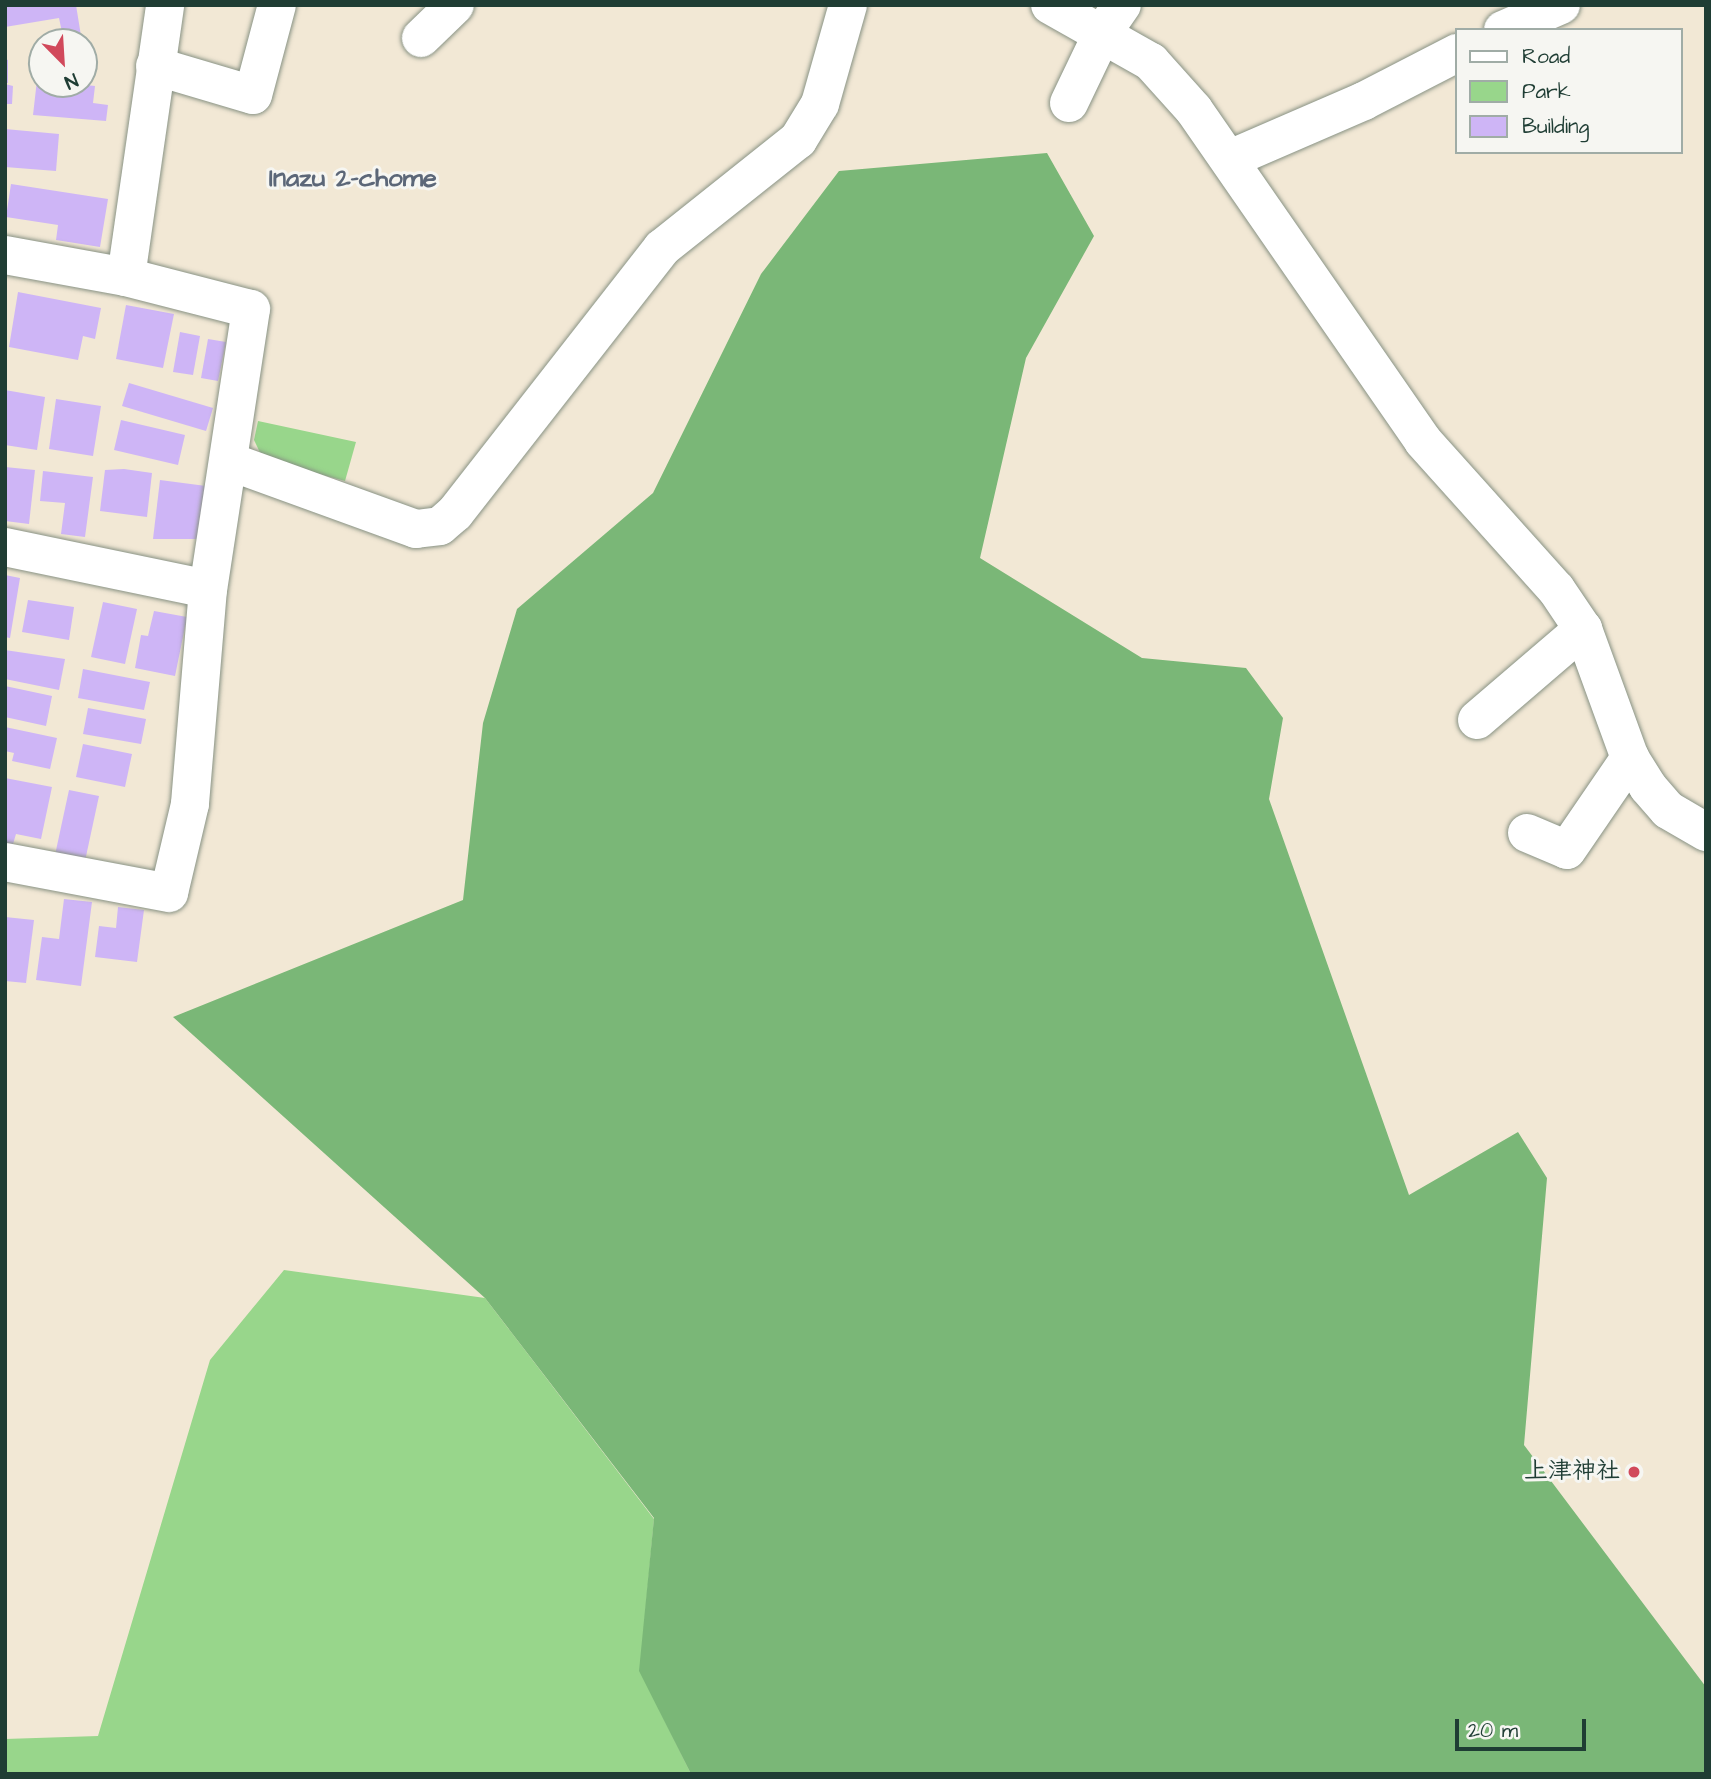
<!DOCTYPE html>
<html>
<head>
<meta charset="utf-8">
<style>
	body { margin:0 }
	#map { position:relative; width:1711px; height:1779px; overflow:hidden; background:#f2e8d5; font-family:"Architects Daughter","Klee One",sans-serif }
	div>[style] { position:absolute }
	.green>* { inset:0; background:#98d68b }
	.forest>* { inset:0; background:#7ab777 }
	.building>* { inset:0; background:#ceb5f6 }
	.roads { filter:drop-shadow(0 0 2px #889284) drop-shadow(0 0 2px #889284) }
	.minor>* { height:38px; margin:-19px; padding:0 19px; transform-origin:19px; border-radius:19px; background:#fff }
	.dots>* { width:19px; height:19px; translate:-50% -50%; box-sizing:border-box; border:4px solid #f6f6f2; border-radius:50% }
	span { translate:-50% -50%; white-space:nowrap; text-align:center; line-height:1.15; -webkit-text-stroke:6px #f6f6f2; paint-order:stroke }
	.poi-label { font-size:24px; color:#1f3d34; font-weight:700 }
	.right { translate:-100% -50%; text-align:right }
	.neighbourhood-label { font-size:26px; color:#5c6778; font-weight:700 }
	.frame { position:absolute; inset:0; border:7px solid #1f3d34; pointer-events:none }
	.legend { position:absolute; left:1455px; top:28px; width:228px; height:126px; box-sizing:border-box; background:#f6f6f2; border:2px solid #a0aca6; margin:0; padding:9px 12px; list-style:none; font-size:21px; color:#1f3d34 }
	.legend li { display:flex; align-items:center; gap:14px; height:35px }
	.legend b { width:35px; border:2px solid #a0aca6 }
	.north { position:absolute; left:28px; top:28px; width:70px; height:70px; box-sizing:border-box; background:#f6f6f2; border:2px solid #a0aca6; border-radius:50%; rotate:156deg; font-size:19px; font-weight:700; line-height:28px; text-align:center; color:#1f3d34 }
	.north::after { content:''; display:block; margin:auto; width:24px; height:32px; background:#d1495b; clip-path:polygon(50% 0,100% 100%,50% 72%,0 100%) }
	.scale { position:absolute; left:1455px; top:1719px; width:131px; height:32px; box-sizing:border-box; border:4px solid #1f3d34; border-top:0; padding-left:9px; font-size:21px; line-height:24px; white-space:nowrap; color:#1f3d34; -webkit-text-stroke:5px #f6f6f2; paint-order:stroke }
</style>
</head>
<body>
<div id="map">
	<div class="green">
		<div style="clip-path:polygon(258px 421px,356px 442px,345px 481px,263px 459px,254px 440px)"></div>
		<div style="clip-path:polygon(284px 1270px,485px 1298px,654px 1519px,640px 1671px,691px 1774px,5px 1774px,5px 1739px,98px 1736px,210px 1360px)"></div>
	</div>
	<div class="forest">
		<div style="clip-path:polygon(1047px 153px,1094px 236px,1026px 358px,980px 558px,1142px 658px,1246px 668px,1283px 718px,1269px 799px,1409px 1195px,1518px 1132px,1547px 1178px,1524px 1445px,1706px 1687px,1706px 1774px,691px 1774px,639px 1671px,654px 1518px,485px 1298px,173px 1017px,463px 900px,483px 723px,517px 609px,653px 493px,761px 274px,839px 171px)"></div>
	</div>
	<div class="building">
		<div style="clip-path:polygon(5px 5px,76px 5px,82px 42px,64px 42px,59px 18px,5px 27px)"></div>
		<div style="clip-path:polygon(5px 59px,8px 60px,8px 83px,5px 83px)"></div>
		<div style="clip-path:polygon(37px 80px,95px 86px,93px 103px,108px 105px,106px 121px,33px 115px)"></div>
		<div style="clip-path:polygon(5px 84px,13px 86px,12px 104px,5px 104px)"></div>
		<div style="clip-path:polygon(5px 129px,59px 134px,56px 171px,5px 167px)"></div>
		<div style="clip-path:polygon(11px 184px,108px 199px,100px 247px,56px 240px,58px 225px,6px 217px)"></div>
		<div style="clip-path:polygon(18px 292px,101px 308px,95px 339px,83px 336px,78px 360px,9px 347px)"></div>
		<div style="clip-path:polygon(126px 305px,174px 314px,163px 368px,116px 359px)"></div>
		<div style="clip-path:polygon(180px 332px,200px 336px,193px 375px,173px 372px)"></div>
		<div style="clip-path:polygon(208px 339px,226px 342px,218px 381px,201px 378px)"></div>
		<div style="clip-path:polygon(129px 383px,213px 408px,206px 431px,122px 406px)"></div>
		<div style="clip-path:polygon(5px 390px,45px 397px,37px 450px,5px 445px)"></div>
		<div style="clip-path:polygon(56px 399px,101px 406px,93px 456px,49px 449px)"></div>
		<div style="clip-path:polygon(121px 420px,185px 435px,178px 465px,114px 450px)"></div>
		<div style="clip-path:polygon(5px 467px,35px 470px,29px 524px,5px 521px)"></div>
		<div style="clip-path:polygon(124px 469px,152px 473px,147px 517px,100px 511px,105px 470px)"></div>
		<div style="clip-path:polygon(43px 471px,93px 477px,85px 537px,61px 534px,65px 503px,40px 501px)"></div>
		<div style="clip-path:polygon(160px 480px,206px 486px,200px 539px,153px 539px)"></div>
		<div style="clip-path:polygon(5px 575px,20px 578px,10px 638px,5px 637px)"></div>
		<div style="clip-path:polygon(28px 600px,74px 607px,69px 640px,22px 632px)"></div>
		<div style="clip-path:polygon(103px 602px,137px 609px,125px 664px,91px 657px)"></div>
		<div style="clip-path:polygon(154px 611px,187px 617px,175px 676px,135px 668px,141px 635px,148px 636px)"></div>
		<div style="clip-path:polygon(5px 650px,65px 659px,59px 690px,5px 679px)"></div>
		<div style="clip-path:polygon(83px 669px,150px 682px,144px 710px,78px 698px)"></div>
		<div style="clip-path:polygon(5px 686px,52px 696px,46px 726px,5px 717px)"></div>
		<div style="clip-path:polygon(88px 708px,146px 719px,141px 744px,83px 734px)"></div>
		<div style="clip-path:polygon(5px 727px,57px 738px,50px 769px,12px 761px,14px 753px,5px 751px)"></div>
		<div style="clip-path:polygon(83px 744px,132px 754px,125px 787px,76px 777px)"></div>
		<div style="clip-path:polygon(5px 778px,52px 787px,41px 839px,16px 834px,13px 844px,5px 843px)"></div>
		<div style="clip-path:polygon(69px 790px,99px 796px,85px 861px,55px 855px)"></div>
		<div style="clip-path:polygon(64px 899px,92px 902px,81px 986px,36px 980px,42px 937px,59px 939px)"></div>
		<div style="clip-path:polygon(118px 907px,144px 910px,137px 962px,95px 957px,99px 926px,116px 928px)"></div>
		<div style="clip-path:polygon(5px 917px,34px 920px,26px 983px,5px 981px)"></div>
	</div>
	<div class="roads">
		<div class="minor">
			<div style="left:1050px;top:5px;width:116px;rotate:29.4deg"></div>
			<div style="left:1151px;top:62px;width:64px;rotate:48.1deg"></div>
			<div style="left:1194px;top:110px;width:402px;rotate:55.3deg"></div>
			<div style="left:1423px;top:441px;width:199px;rotate:48.1deg"></div>
			<div style="left:1556px;top:589px;width:48px;rotate:56deg"></div>
			<div style="left:1583px;top:629px;width:137px;rotate:70deg"></div>
			<div style="left:1630px;top:758px;width:34px;rotate:58deg"></div>
			<div style="left:1648px;top:787px;width:30px;rotate:49deg"></div>
			<div style="left:1668px;top:810px;width:44px;rotate:30.1deg"></div>
			<div style="left:1503px;top:30px;width:63px;rotate:-23.3deg"></div>
			<div style="left:421px;top:38px;width:47px;rotate:-44.1deg"></div>
			<div style="left:155px;top:66px;width:102px;rotate:16.5deg"></div>
			<div style="left:253px;top:95px;width:93px;rotate:-75.1deg"></div>
			<div style="left:1069px;top:103px;width:79px;rotate:-64.4deg"></div>
			<div style="left:1103px;top:32px;width:33px;rotate:-55deg"></div>
			<div style="left:1230px;top:159px;width:146px;rotate:-23.4deg"></div>
			<div style="left:1364px;top:101px;width:105px;rotate:-27.3deg"></div>
			<div style="left:5px;top:255px;width:123px;rotate:10.3deg"></div>
			<div style="left:126px;top:277px;width:129px;rotate:14.4deg"></div>
			<div style="left:251px;top:309px;width:283px;rotate:98.7deg"></div>
			<div style="left:208px;top:589px;width:216px;rotate:94.8deg"></div>
			<div style="left:190px;top:804px;width:91px;rotate:103.3deg"></div>
			<div style="left:169px;top:893px;width:167px;rotate:-169.3deg"></div>
			<div style="left:126px;top:277px;width:275px;rotate:-81.8deg"></div>
			<div style="left:231px;top:462px;width:197px;rotate:19.9deg"></div>
			<div style="left:416px;top:529px;width:24px;rotate:-7deg"></div>
			<div style="left:440px;top:526px;width:20px;rotate:-41deg"></div>
			<div style="left:455px;top:513px;width:336px;rotate:-52deg"></div>
			<div style="left:662px;top:248px;width:174px;rotate:-38.5deg"></div>
			<div style="left:798px;top:140px;width:42px;rotate:-58.6deg"></div>
			<div style="left:820px;top:104px;width:103px;rotate:-74.2deg"></div>
			<div style="left:5px;top:547px;width:207px;rotate:11.7deg"></div>
			<div style="left:1477px;top:720px;width:140px;rotate:-40.6deg"></div>
			<div style="left:1527px;top:833px;width:43px;rotate:23deg"></div>
			<div style="left:1567px;top:850px;width:112px;rotate:-55.6deg"></div>
		</div>
	</div>
	<div class="dots">
		<div style="left:1634px;top:1472px;background:#d1495b"></div>
	</div>
	<div class="poi-label">
		<span class="right" style="left:1620px;top:1472px">上津神社</span>
	</div>
	<div class="neighbourhood-label">
		<span style="left:353px;top:179px">Inazu 2-chome</span>
	</div>
	<div class="frame"></div>
	<ul class="legend">
	<li><b style="height:9px;background:#fff"></b>Road</li>
	<li><b style="height:19px;background:#98d68b"></b>Park</li>
	<li><b style="height:19px;background:#ceb5f6"></b>Building</li>
	</ul>
	<div class="north">N</div>
	<div class="scale">20 m</div>
</div>
</body>
</html>
